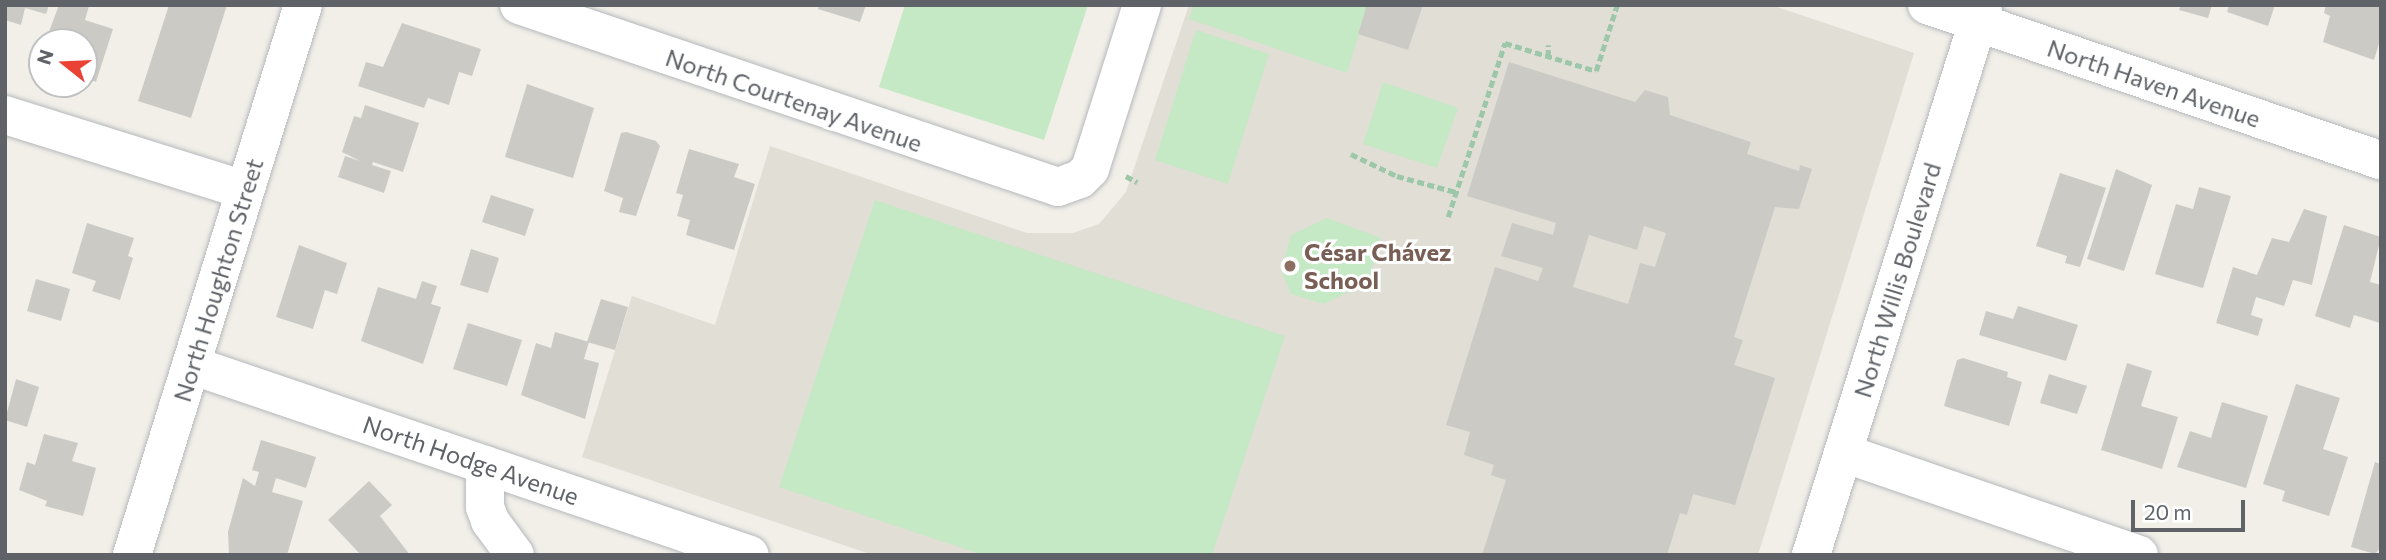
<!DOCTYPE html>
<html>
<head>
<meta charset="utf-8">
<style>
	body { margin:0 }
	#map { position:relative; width:2386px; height:560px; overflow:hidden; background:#f1efe8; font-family:Commissioner,sans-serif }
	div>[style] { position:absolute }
	.education>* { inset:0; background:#e1ded6 }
	.green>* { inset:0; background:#c5e8c5 }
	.building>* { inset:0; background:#cccac5 }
	.path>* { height:4.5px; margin-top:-2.25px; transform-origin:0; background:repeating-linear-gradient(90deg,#9cc7a9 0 7px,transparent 0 10.5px) }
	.roads { filter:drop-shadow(0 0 2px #b5b8bc) drop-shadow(0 0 2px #b5b8bc) }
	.minor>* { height:38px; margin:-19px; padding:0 19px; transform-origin:19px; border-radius:19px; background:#fff }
	.dots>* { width:19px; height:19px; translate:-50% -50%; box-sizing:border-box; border:4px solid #fff; border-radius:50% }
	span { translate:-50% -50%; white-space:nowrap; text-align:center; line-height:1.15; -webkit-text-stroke:6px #fff; paint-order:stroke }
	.street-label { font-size:24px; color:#5f6368 }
	.education-label { font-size:24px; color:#785e54; font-weight:700 }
	.left { translate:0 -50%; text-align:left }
	.frame { position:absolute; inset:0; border:7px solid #5f6368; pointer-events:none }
	.north { position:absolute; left:28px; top:28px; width:70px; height:70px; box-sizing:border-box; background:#fff; border:2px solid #bfc1c3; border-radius:50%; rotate:288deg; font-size:19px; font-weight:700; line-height:28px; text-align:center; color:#5f6368 }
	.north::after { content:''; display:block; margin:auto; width:24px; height:32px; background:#ea4335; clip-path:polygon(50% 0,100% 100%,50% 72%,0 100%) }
	.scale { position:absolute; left:2131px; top:500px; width:114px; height:32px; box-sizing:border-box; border:4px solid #5f6368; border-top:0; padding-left:9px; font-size:21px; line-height:24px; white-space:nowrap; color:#5f6368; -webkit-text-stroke:5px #fff; paint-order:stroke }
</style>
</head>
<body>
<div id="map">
	<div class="education">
		<div style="clip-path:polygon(1189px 5px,1771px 5px,1914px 53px,1758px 555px,873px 555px,582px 457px,632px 296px,715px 325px,770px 146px,1027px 233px,1073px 233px,1099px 224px,1126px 192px)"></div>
	</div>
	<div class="green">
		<div style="clip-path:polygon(905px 5px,1088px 5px,1044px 140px,879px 87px)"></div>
		<div style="clip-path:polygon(1194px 5px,1368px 5px,1347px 73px,1189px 19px)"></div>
		<div style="clip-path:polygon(1196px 30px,1269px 54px,1228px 184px,1155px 160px)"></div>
		<div style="clip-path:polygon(1383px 82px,1458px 108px,1437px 168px,1363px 144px)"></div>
		<div style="clip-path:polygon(875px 200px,1285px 336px,1212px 555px,983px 555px,779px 487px)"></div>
		<div style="clip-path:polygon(1327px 218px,1381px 238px,1368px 282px,1324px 304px,1291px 294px,1281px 270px,1291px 235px)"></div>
	</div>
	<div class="building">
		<div style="clip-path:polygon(5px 5px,49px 5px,46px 14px,25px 8px,21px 25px,5px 20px)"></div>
		<div style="clip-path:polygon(59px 5px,89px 6px,85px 20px,113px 29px,96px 82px,84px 77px,84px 42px,45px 42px)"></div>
		<div style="clip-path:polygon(169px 5px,227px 5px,191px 118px,138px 101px)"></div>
		<div style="clip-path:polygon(819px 5px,866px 5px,860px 22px,818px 9px)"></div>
		<div style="clip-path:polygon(1367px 5px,1423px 5px,1408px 50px,1358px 34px)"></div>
		<div style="clip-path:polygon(2181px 5px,2212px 5px,2208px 18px,2179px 10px)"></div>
		<div style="clip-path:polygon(2229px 5px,2275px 5px,2268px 26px,2227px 12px)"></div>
		<div style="clip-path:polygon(2326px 5px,2381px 5px,2381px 37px,2374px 60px,2323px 42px,2330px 16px,2324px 13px)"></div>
		<div style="clip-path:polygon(402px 23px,481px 49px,472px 76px,459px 72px,449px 105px,428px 98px,424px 108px,358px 86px,366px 62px,383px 67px)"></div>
		<div style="clip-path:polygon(evenodd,1509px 62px,1635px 102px,1645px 90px,1668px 97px,1670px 115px,1751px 142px,1747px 154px,1799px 171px,1800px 165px,1812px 169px,1799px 209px,1775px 207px,1734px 337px,1743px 340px,1734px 365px,1775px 378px,1735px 505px,1693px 494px,1687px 515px,1680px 513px,1667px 555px,1482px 555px,1506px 480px,1491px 475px,1494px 465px,1464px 455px,1470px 432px,1446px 425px,1495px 267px,1538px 281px,1543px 268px,1501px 256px,1512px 223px,1553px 235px,1556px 223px,1467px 196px,1509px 62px,1644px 226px,1666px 233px,1655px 267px,1640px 263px,1628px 304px,1573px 287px,1589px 235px,1637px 250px,1644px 226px)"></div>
		<div style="clip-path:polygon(527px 84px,594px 108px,573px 178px,505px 157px)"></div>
		<div style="clip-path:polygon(365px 105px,419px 123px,403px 172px,373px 162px,372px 165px,391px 171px,384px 193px,338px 177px,345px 156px,360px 161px,342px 152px,354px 116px,361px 118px)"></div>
		<div style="clip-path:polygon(626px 132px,656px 141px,660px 146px,636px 216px,619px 212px,623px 198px,604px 191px,621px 133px)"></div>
		<div style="clip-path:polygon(689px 149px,739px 164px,734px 177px,755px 184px,734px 250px,686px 235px,690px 220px,677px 216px,683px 195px,676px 193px)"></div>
		<div style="clip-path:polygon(2116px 169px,2152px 185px,2124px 271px,2087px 259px)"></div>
		<div style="clip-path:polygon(2060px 173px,2106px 188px,2080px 267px,2065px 263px,2067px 256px,2036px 246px)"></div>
		<div style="clip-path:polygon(2199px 187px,2231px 196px,2203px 288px,2155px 274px,2176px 204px,2193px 209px)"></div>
		<div style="clip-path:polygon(491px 195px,534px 209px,525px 236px,482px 222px)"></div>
		<div style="clip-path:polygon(2304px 209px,2327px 216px,2312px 285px,2293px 280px,2284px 306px,2256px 297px,2251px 315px,2263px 319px,2258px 336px,2216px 323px,2233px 267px,2257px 275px,2272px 238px,2289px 242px)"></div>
		<div style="clip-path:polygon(87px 223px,134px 238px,128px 256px,133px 258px,120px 300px,92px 291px,96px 281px,72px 273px)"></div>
		<div style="clip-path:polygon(2344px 225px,2381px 237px,2370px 282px,2381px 285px,2380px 323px,2354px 315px,2350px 328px,2315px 316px)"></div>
		<div style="clip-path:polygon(299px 245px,347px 263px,337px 294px,325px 290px,313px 329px,276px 317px)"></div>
		<div style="clip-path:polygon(471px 249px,499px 258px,488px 293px,460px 285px)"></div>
		<div style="clip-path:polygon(36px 279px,70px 289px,61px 321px,27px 311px)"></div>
		<div style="clip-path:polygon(422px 281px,437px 286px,431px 304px,441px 307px,423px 364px,361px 341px,378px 287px,416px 299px)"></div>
		<div style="clip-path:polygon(601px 299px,628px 307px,615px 350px,587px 342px)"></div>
		<div style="clip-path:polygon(2018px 306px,2078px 325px,2066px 361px,1979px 335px,1986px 311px,2013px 319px)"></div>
		<div style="clip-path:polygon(468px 323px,522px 340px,507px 386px,453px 369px)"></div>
		<div style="clip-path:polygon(555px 332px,589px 342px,584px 359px,599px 363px,585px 419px,521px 395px,536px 343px,551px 348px)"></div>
		<div style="clip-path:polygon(1963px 358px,2008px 372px,2007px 377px,2022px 382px,2009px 426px,1944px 406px,1957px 360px)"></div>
		<div style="clip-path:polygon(2127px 363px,2152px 371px,2141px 406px,2178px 417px,2162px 469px,2101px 450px)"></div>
		<div style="clip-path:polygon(2049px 374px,2087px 386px,2077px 414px,2040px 403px)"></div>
		<div style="clip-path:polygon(16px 379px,39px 387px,27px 427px,5px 420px)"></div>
		<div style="clip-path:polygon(2296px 384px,2340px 398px,2323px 449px,2348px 457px,2329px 516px,2282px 501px,2285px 491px,2263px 484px)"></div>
		<div style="clip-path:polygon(2222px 402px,2268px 416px,2246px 488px,2177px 467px,2190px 431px,2211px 438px)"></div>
		<div style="clip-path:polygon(44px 434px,78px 443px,72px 461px,96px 468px,83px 516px,45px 506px,47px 501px,19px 490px,27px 462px,35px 465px)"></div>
		<div style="clip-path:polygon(261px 440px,316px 457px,306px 488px,276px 478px,272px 492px,303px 501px,287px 555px,229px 555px,228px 532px,243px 478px,255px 486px,259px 472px,252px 470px)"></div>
		<div style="clip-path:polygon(2375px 462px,2381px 464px,2381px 547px,2375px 554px,2351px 547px)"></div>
		<div style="clip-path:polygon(369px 481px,392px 505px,380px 516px,410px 555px,361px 555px,328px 520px)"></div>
	</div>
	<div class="path">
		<div style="left:1548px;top:57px;width:12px;rotate:-90deg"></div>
		<div style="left:1351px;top:154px;width:51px;rotate:25.6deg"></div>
		<div style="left:1397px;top:176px;width:61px;rotate:15.2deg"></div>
		<div style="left:1126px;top:176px;width:13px;rotate:29deg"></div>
		<div style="left:1448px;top:217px;width:183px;rotate:-71.9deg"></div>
		<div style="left:1505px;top:43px;width:95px;rotate:17.1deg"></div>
		<div style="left:1596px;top:71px;width:69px;rotate:-72.3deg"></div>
	</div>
	<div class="roads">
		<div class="minor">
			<div style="left:519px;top:5px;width:569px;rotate:18.66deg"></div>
			<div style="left:1058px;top:187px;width:23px;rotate:-20deg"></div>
			<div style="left:1080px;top:179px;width:14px;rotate:-45deg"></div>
			<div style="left:1090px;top:169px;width:172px;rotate:-72.4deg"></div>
			<div style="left:1927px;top:5px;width:480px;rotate:18.9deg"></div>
			<div style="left:5px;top:115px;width:251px;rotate:17.4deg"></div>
			<div style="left:191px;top:365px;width:590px;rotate:18.77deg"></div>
			<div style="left:1843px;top:453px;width:313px;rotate:19deg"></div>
			<div style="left:485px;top:465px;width:42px;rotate:90deg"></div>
			<div style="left:485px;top:507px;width:15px;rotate:70deg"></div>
			<div style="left:490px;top:521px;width:42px;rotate:53.7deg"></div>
			<div style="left:132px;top:555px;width:576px;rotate:-72.73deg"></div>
			<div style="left:1811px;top:555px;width:576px;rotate:-72.63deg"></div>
		</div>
	</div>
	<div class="dots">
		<div style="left:1290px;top:266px;background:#8d6e63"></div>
	</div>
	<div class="street-label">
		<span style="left:2154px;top:83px;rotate:19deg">North Haven Avenue</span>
		<span style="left:794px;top:100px;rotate:19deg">North Courtenay Avenue</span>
		<span style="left:218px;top:280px;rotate:-73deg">North Houghton Street</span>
		<span style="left:1897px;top:280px;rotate:-73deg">North Willis Boulevard</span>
		<span style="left:471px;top:460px;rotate:19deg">North Hodge Avenue</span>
	</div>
	<div class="education-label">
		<span class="left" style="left:1304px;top:266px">César Chávez<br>School</span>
	</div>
	<div class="frame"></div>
	<div class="north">N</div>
	<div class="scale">20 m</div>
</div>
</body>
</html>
